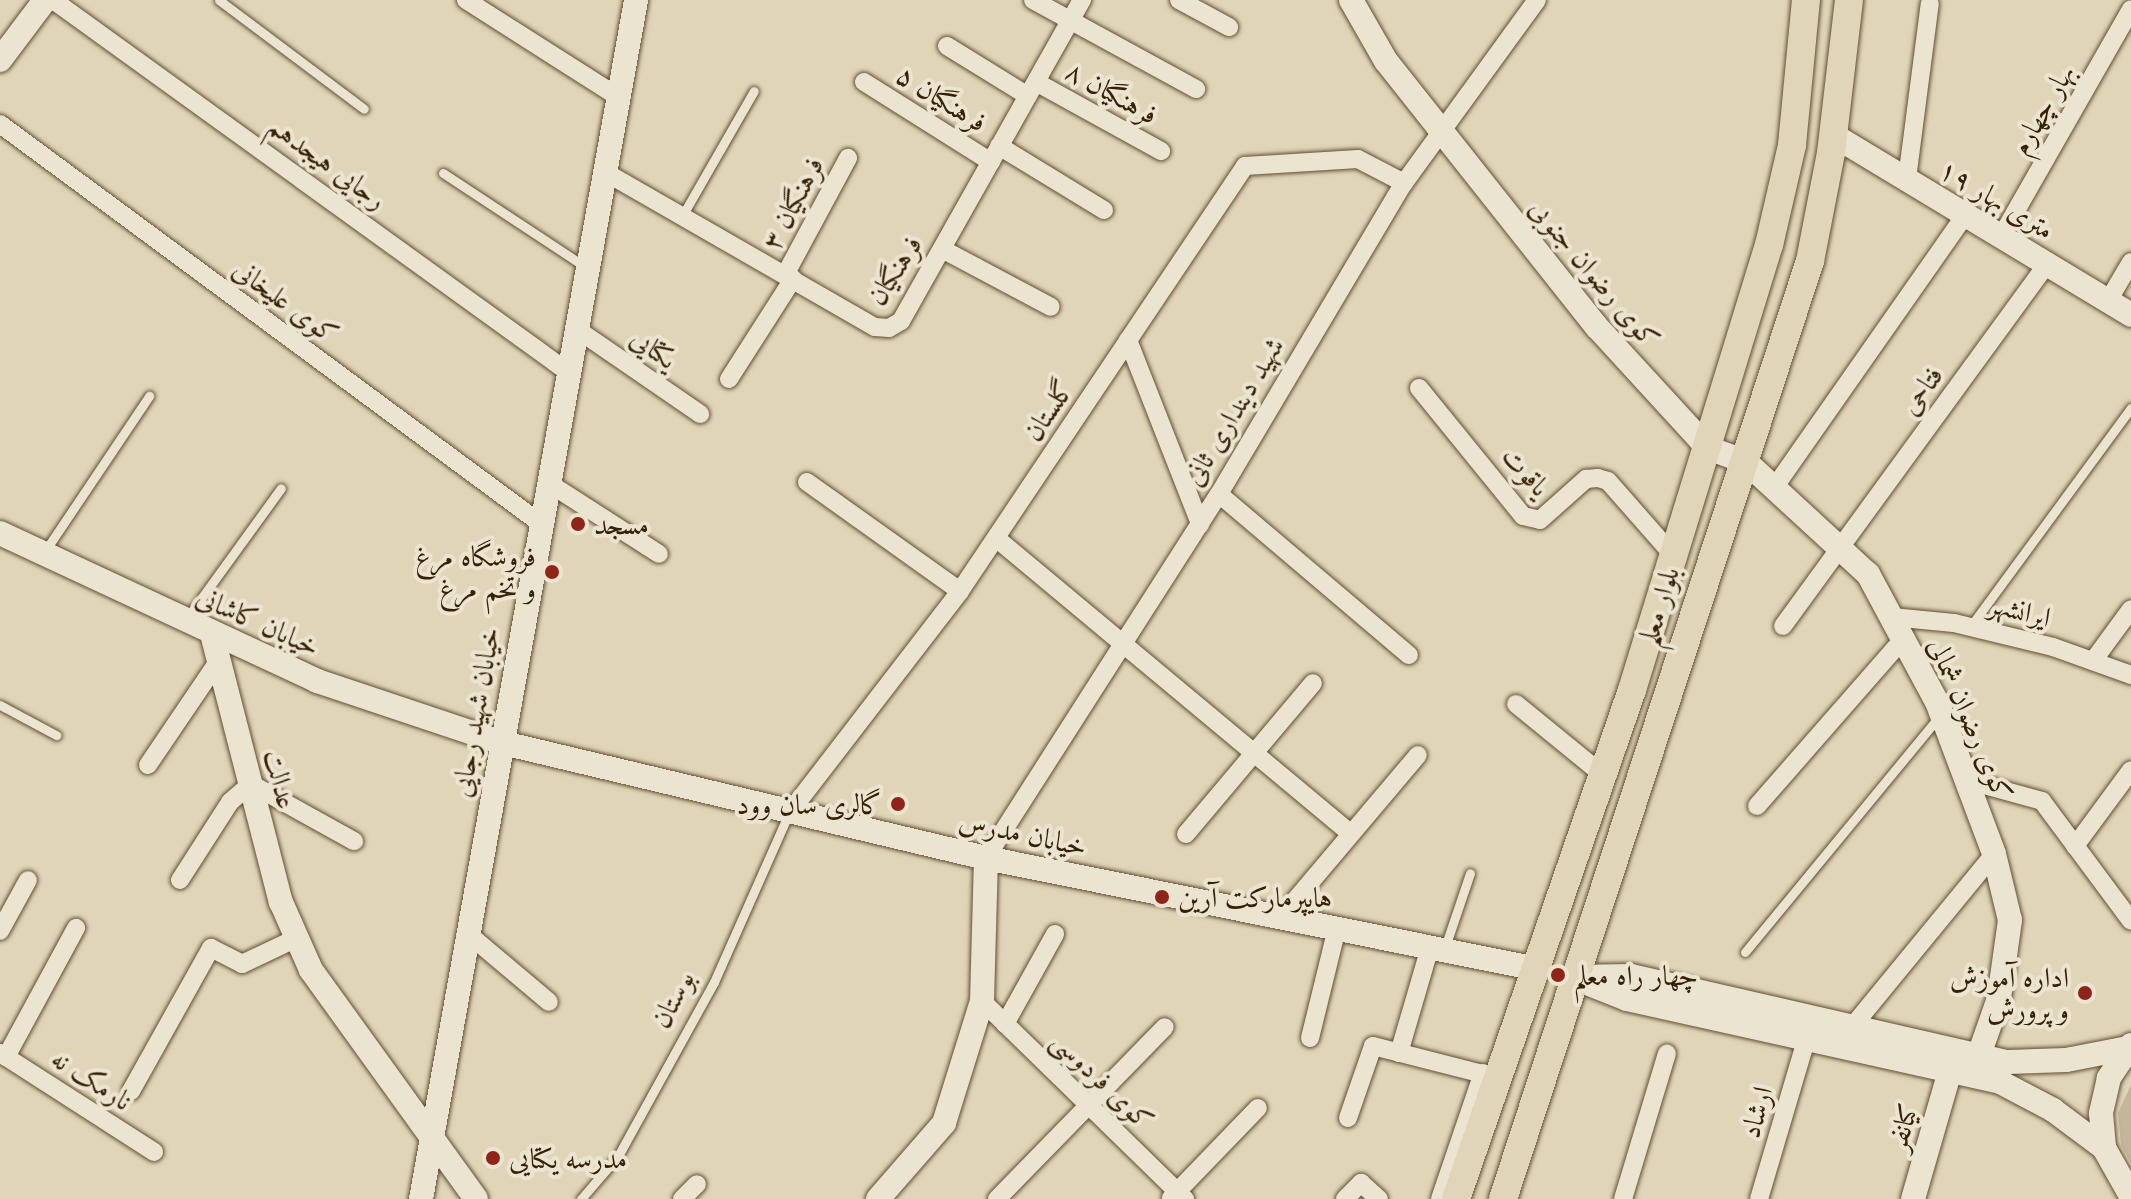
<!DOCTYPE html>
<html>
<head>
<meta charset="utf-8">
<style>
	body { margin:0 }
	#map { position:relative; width:2131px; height:1199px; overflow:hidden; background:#e0d5b8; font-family:"Libre Caslon Text",Amiri,serif }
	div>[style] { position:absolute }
	.green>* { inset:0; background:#c3b69a }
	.roads { filter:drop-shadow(0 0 2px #614e32) drop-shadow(0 0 2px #614e32) }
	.lane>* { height:9px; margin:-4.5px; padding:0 4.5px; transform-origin:4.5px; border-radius:4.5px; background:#ebe4d1 }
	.street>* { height:18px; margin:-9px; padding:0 9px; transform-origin:9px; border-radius:9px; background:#ebe4d1 }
	.secondary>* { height:24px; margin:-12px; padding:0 12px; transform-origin:12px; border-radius:12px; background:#ebe4d1 }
	.primary>* { height:28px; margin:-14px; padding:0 14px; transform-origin:14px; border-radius:14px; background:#e0d5b8 }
	.dots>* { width:22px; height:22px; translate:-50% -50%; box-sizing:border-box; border:4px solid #ebe4d1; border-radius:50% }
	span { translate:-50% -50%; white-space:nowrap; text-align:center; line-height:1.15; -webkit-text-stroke:8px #ebe4d1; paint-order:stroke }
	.street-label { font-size:28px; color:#372105 }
	.poi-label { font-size:28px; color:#372105 }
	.left { translate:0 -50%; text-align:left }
	.right { translate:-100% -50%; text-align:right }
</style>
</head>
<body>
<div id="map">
	<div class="green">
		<div style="clip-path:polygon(2131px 1085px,2131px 1163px,2121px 1145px,2118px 1113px)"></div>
	</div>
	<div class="roads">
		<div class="lane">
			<div style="left:219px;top:0;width:181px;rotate:36.9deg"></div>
			<div style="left:443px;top:173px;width:173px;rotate:33.4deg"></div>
			<div style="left:682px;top:216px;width:144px;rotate:-60.1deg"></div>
			<div style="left:45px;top:551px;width:187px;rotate:-56.1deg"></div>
			<div style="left:187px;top:618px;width:160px;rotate:-54.1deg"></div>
			<div style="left:1970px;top:627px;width:272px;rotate:-53.7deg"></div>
			<div style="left:0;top:705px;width:64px;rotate:28.2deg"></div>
			<div style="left:1444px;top:950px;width:81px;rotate:-71.3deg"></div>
			<div style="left:1745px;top:952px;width:305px;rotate:-50.5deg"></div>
			<div style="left:581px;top:1199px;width:57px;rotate:-49.3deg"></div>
			<div style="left:618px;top:1156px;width:199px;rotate:-61.1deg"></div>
			<div style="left:714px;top:982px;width:185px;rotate:-66.1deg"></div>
		</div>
		<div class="street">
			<div style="left:53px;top:0;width:635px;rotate:35.84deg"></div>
			<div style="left:466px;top:0;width:180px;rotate:32.5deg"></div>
			<div style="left:1033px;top:0;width:186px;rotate:28.6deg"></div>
			<div style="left:1179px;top:0;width:57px;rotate:28.4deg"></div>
			<div style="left:947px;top:46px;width:95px;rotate:31.7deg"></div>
			<div style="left:864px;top:82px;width:150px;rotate:32.2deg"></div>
			<div style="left:1036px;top:82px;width:143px;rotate:28.9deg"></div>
			<div style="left:0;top:124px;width:671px;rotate:36.46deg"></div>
			<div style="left:999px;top:146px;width:123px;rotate:31.4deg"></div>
			<div style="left:605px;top:172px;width:311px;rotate:29.9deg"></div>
			<div style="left:875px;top:327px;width:14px;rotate:4deg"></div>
			<div style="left:889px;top:328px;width:14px;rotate:-30deg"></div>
			<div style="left:901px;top:321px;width:369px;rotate:-60.6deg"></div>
			<div style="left:1907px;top:179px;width:177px;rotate:-82.6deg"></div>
			<div style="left:2001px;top:237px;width:262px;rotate:-60.3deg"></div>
			<div style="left:942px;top:249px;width:123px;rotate:28deg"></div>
			<div style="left:785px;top:275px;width:133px;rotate:-61.7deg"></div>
			<div style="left:2108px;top:301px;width:45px;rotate:-59.5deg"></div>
			<div style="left:575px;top:328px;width:152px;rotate:34.5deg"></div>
			<div style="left:1128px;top:340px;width:198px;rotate:68.6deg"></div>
			<div style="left:729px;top:379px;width:119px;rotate:-57.4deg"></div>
			<div style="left:1419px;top:388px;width:165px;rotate:50.9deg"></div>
			<div style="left:1523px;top:516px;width:17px;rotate:13deg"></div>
			<div style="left:1540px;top:520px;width:62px;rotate:-41.7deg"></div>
			<div style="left:1586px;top:479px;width:12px;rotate:-5deg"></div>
			<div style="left:1598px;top:478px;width:10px;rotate:17deg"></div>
			<div style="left:1608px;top:481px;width:100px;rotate:48.7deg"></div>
			<div style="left:547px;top:482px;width:133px;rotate:32.7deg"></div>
			<div style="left:807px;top:482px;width:188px;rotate:35.5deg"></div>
			<div style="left:1774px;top:488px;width:333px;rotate:-55deg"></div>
			<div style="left:1219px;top:494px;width:249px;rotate:40.3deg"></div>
			<div style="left:996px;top:538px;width:462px;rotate:39.8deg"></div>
			<div style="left:1892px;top:617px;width:62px;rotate:5.5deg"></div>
			<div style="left:1954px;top:623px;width:102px;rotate:13.6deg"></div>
			<div style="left:2053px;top:647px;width:83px;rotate:19.7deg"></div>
			<div style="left:1783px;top:626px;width:448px;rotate:-53.9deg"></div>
			<div style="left:2093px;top:661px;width:64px;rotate:-53.8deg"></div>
			<div style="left:1516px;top:704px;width:112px;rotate:39.2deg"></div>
			<div style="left:148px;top:765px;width:127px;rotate:-55.9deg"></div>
			<div style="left:1966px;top:780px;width:79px;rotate:15.4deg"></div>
			<div style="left:2042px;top:801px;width:149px;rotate:53.4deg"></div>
			<div style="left:1757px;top:806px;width:222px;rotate:-48.8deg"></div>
			<div style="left:790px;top:812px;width:279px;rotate:-52.4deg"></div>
			<div style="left:960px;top:591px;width:512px;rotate:-56.15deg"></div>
			<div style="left:1245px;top:166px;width:113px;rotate:-3.5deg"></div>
			<div style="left:1358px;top:159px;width:52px;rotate:27.6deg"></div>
			<div style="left:1186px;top:834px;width:197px;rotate:-49.9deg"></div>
			<div style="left:2075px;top:846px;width:94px;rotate:-53.6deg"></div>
			<div style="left:986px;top:858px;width:432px;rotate:-57.4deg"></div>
			<div style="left:1219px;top:494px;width:362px;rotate:-59.3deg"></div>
			<div style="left:1404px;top:183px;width:226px;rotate:-54deg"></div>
			<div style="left:180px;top:880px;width:93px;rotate:-57.3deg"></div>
			<div style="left:230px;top:802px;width:28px;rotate:-41deg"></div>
			<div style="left:251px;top:784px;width:118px;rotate:29deg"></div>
			<div style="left:1281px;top:917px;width:212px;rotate:-49.8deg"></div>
			<div style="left:0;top:931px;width:58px;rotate:-61.2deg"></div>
			<div style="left:467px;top:933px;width:107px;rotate:40.1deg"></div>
			<div style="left:982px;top:1001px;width:284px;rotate:44.3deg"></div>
			<div style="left:1005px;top:1024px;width:103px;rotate:-60.9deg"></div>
			<div style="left:1852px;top:1027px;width:224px;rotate:-50.6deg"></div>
			<div style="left:1310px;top:1038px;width:113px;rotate:-76.2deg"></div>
			<div style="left:0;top:1053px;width:183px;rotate:32.7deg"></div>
			<div style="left:1399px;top:1053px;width:110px;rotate:-73.7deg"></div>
			<div style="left:6px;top:1057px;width:147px;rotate:-61.5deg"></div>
			<div style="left:131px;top:1091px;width:164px;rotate:-60.8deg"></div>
			<div style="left:211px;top:948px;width:35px;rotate:27deg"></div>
			<div style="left:242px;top:964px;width:61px;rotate:-25.3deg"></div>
			<div style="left:1348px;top:1118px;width:76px;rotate:-70.9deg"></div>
			<div style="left:1373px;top:1046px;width:130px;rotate:14.3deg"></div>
			<div style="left:1171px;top:1198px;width:125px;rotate:-46deg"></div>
			<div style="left:682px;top:1199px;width:21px;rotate:-45deg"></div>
			<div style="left:997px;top:1199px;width:240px;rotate:-45.7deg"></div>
			<div style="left:1345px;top:1199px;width:23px;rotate:-45deg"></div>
			<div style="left:1361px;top:1183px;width:24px;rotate:42deg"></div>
			<div style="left:1440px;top:1199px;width:133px;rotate:-71.2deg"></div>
			<div style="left:1623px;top:1199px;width:152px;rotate:-73.2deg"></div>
			<div style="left:1759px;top:1199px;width:166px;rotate:-73.5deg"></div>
		</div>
		<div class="secondary">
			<div style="left:1351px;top:0;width:70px;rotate:60.2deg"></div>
			<div style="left:1386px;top:61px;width:340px;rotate:51.6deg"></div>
			<div style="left:1597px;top:327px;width:164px;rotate:47.5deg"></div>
			<div style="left:1708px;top:448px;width:40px;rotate:20.2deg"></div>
			<div style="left:1746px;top:462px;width:166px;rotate:42.6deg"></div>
			<div style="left:1868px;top:574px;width:145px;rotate:61.7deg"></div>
			<div style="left:1937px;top:702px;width:162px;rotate:69.4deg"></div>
			<div style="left:1994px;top:854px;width:68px;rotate:76.4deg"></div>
			<div style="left:2010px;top:920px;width:79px;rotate:98deg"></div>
			<div style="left:1999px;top:998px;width:60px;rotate:109.3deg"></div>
			<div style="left:0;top:60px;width:75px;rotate:-53.1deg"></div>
			<div style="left:1833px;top:135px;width:348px;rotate:31.1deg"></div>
			<div style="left:0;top:533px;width:350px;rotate:25deg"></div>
			<div style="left:317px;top:681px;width:192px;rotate:18.5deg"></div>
			<div style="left:499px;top:742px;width:501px;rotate:13.4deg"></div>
			<div style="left:986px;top:858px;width:562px;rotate:11.39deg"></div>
			<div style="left:212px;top:634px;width:277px;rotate:75.6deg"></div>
			<div style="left:281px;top:902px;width:74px;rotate:66.2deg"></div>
			<div style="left:311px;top:970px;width:282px;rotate:54.2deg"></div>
			<div style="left:1572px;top:977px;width:59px;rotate:-1deg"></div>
			<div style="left:1631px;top:976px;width:387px;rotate:12.9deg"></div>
			<div style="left:2008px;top:1062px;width:58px;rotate:-2deg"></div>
			<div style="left:2066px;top:1060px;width:63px;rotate:-11deg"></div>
			<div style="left:1582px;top:981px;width:48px;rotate:21.8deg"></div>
			<div style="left:1627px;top:999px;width:382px;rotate:12.5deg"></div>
			<div style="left:2000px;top:1082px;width:60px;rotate:27.8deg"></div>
			<div style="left:2053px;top:1110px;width:64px;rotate:36.7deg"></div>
			<div style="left:2131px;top:1045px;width:40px;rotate:124deg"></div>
			<div style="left:2109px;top:1078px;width:36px;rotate:103deg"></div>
			<div style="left:2101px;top:1113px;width:35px;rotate:85deg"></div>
			<div style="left:2104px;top:1148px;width:55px;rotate:60.6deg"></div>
			<div style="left:421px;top:1199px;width:1218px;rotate:-79.83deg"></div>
			<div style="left:878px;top:1199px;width:101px;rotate:-49deg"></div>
			<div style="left:944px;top:1123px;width:128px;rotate:-72.7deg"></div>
			<div style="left:982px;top:1001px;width:143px;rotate:-88.4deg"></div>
			<div style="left:1913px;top:1199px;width:133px;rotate:-73.9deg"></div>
		</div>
		<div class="primary">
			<div style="left:1456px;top:1199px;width:539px;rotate:-70.93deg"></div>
			<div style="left:1632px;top:690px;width:466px;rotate:-72.9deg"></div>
			<div style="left:1769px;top:245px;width:103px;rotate:-77deg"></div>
			<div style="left:1792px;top:145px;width:146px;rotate:-84.5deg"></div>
			<div style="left:1503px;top:1199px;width:987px;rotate:-71.88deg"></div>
			<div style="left:1810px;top:261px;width:110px;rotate:-79deg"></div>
			<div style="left:1831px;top:153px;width:154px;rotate:-83.3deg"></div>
		</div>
	</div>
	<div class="dots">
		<div style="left:578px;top:524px;background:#8f2418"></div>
		<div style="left:552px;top:572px;background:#8f2418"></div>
		<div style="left:898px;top:804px;background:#8f2418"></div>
		<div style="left:1162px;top:897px;background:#8f2418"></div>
		<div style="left:1558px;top:975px;background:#8f2418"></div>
		<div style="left:2085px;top:993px;background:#8f2418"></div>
		<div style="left:493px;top:1158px;background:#8f2418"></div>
	</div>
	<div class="street-label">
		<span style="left:1112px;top:92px;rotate:29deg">فرهنگیان ۸</span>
		<span style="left:942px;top:98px;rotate:32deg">فرهنگیان ۵</span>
		<span style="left:2042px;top:109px;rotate:-60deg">بهار چهارم</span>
		<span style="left:328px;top:162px;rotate:36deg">رجایی هیجدهم</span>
		<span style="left:1997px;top:199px;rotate:31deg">۱۹ متری بهار</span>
		<span style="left:792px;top:203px;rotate:-62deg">فرهنگیان ۳</span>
		<span style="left:894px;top:270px;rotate:-57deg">فرهنگیان</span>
		<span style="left:1595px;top:273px;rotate:50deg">کوی رضوان جنوبی</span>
		<span style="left:286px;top:301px;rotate:36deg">کوی علیخانی</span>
		<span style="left:654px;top:348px;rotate:35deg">یکتایی</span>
		<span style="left:1921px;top:390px;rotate:-54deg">فتاحی</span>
		<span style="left:1048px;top:410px;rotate:-56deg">گلستان</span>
		<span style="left:1233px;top:411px;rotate:-59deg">شهید دینداری ثانی</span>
		<span style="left:1526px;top:471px;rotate:47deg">یاقوت</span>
		<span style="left:1658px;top:606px;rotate:-73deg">بلوار معلم</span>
		<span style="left:2020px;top:610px;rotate:14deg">ایرانشهر</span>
		<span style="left:258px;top:621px;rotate:24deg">خیابان کاشانی</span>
		<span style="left:475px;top:712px;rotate:-80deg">خیابان شهید رجایی</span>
		<span style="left:1971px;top:719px;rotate:67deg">کوی رضوان شمالی</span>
		<span style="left:281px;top:779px;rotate:76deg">عدالت</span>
		<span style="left:1023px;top:833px;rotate:12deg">خیابان مدرس</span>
		<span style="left:672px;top:999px;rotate:-62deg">بوستان</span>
		<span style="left:92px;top:1079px;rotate:33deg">نارمک نه</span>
		<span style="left:1103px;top:1080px;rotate:44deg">کوی فردوسی</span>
		<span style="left:1756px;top:1112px;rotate:-74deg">ارشاد</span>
		<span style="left:1902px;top:1127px;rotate:-74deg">کیانفر</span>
	</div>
	<div class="poi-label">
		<span class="left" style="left:594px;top:524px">مسجد</span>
		<span class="right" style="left:536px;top:572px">فروشگاه مرغ<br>و تخم مرغ</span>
		<span class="right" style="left:882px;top:804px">گالری سان وود</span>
		<span class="left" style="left:1178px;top:897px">هایپرمارکت آرین</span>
		<span class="left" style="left:1574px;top:975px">چهار راه معلم</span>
		<span class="right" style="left:2069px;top:993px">اداره آموزش<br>و پرورش</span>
		<span class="left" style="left:509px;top:1158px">مدرسه یکتایی</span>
	</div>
</div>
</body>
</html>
